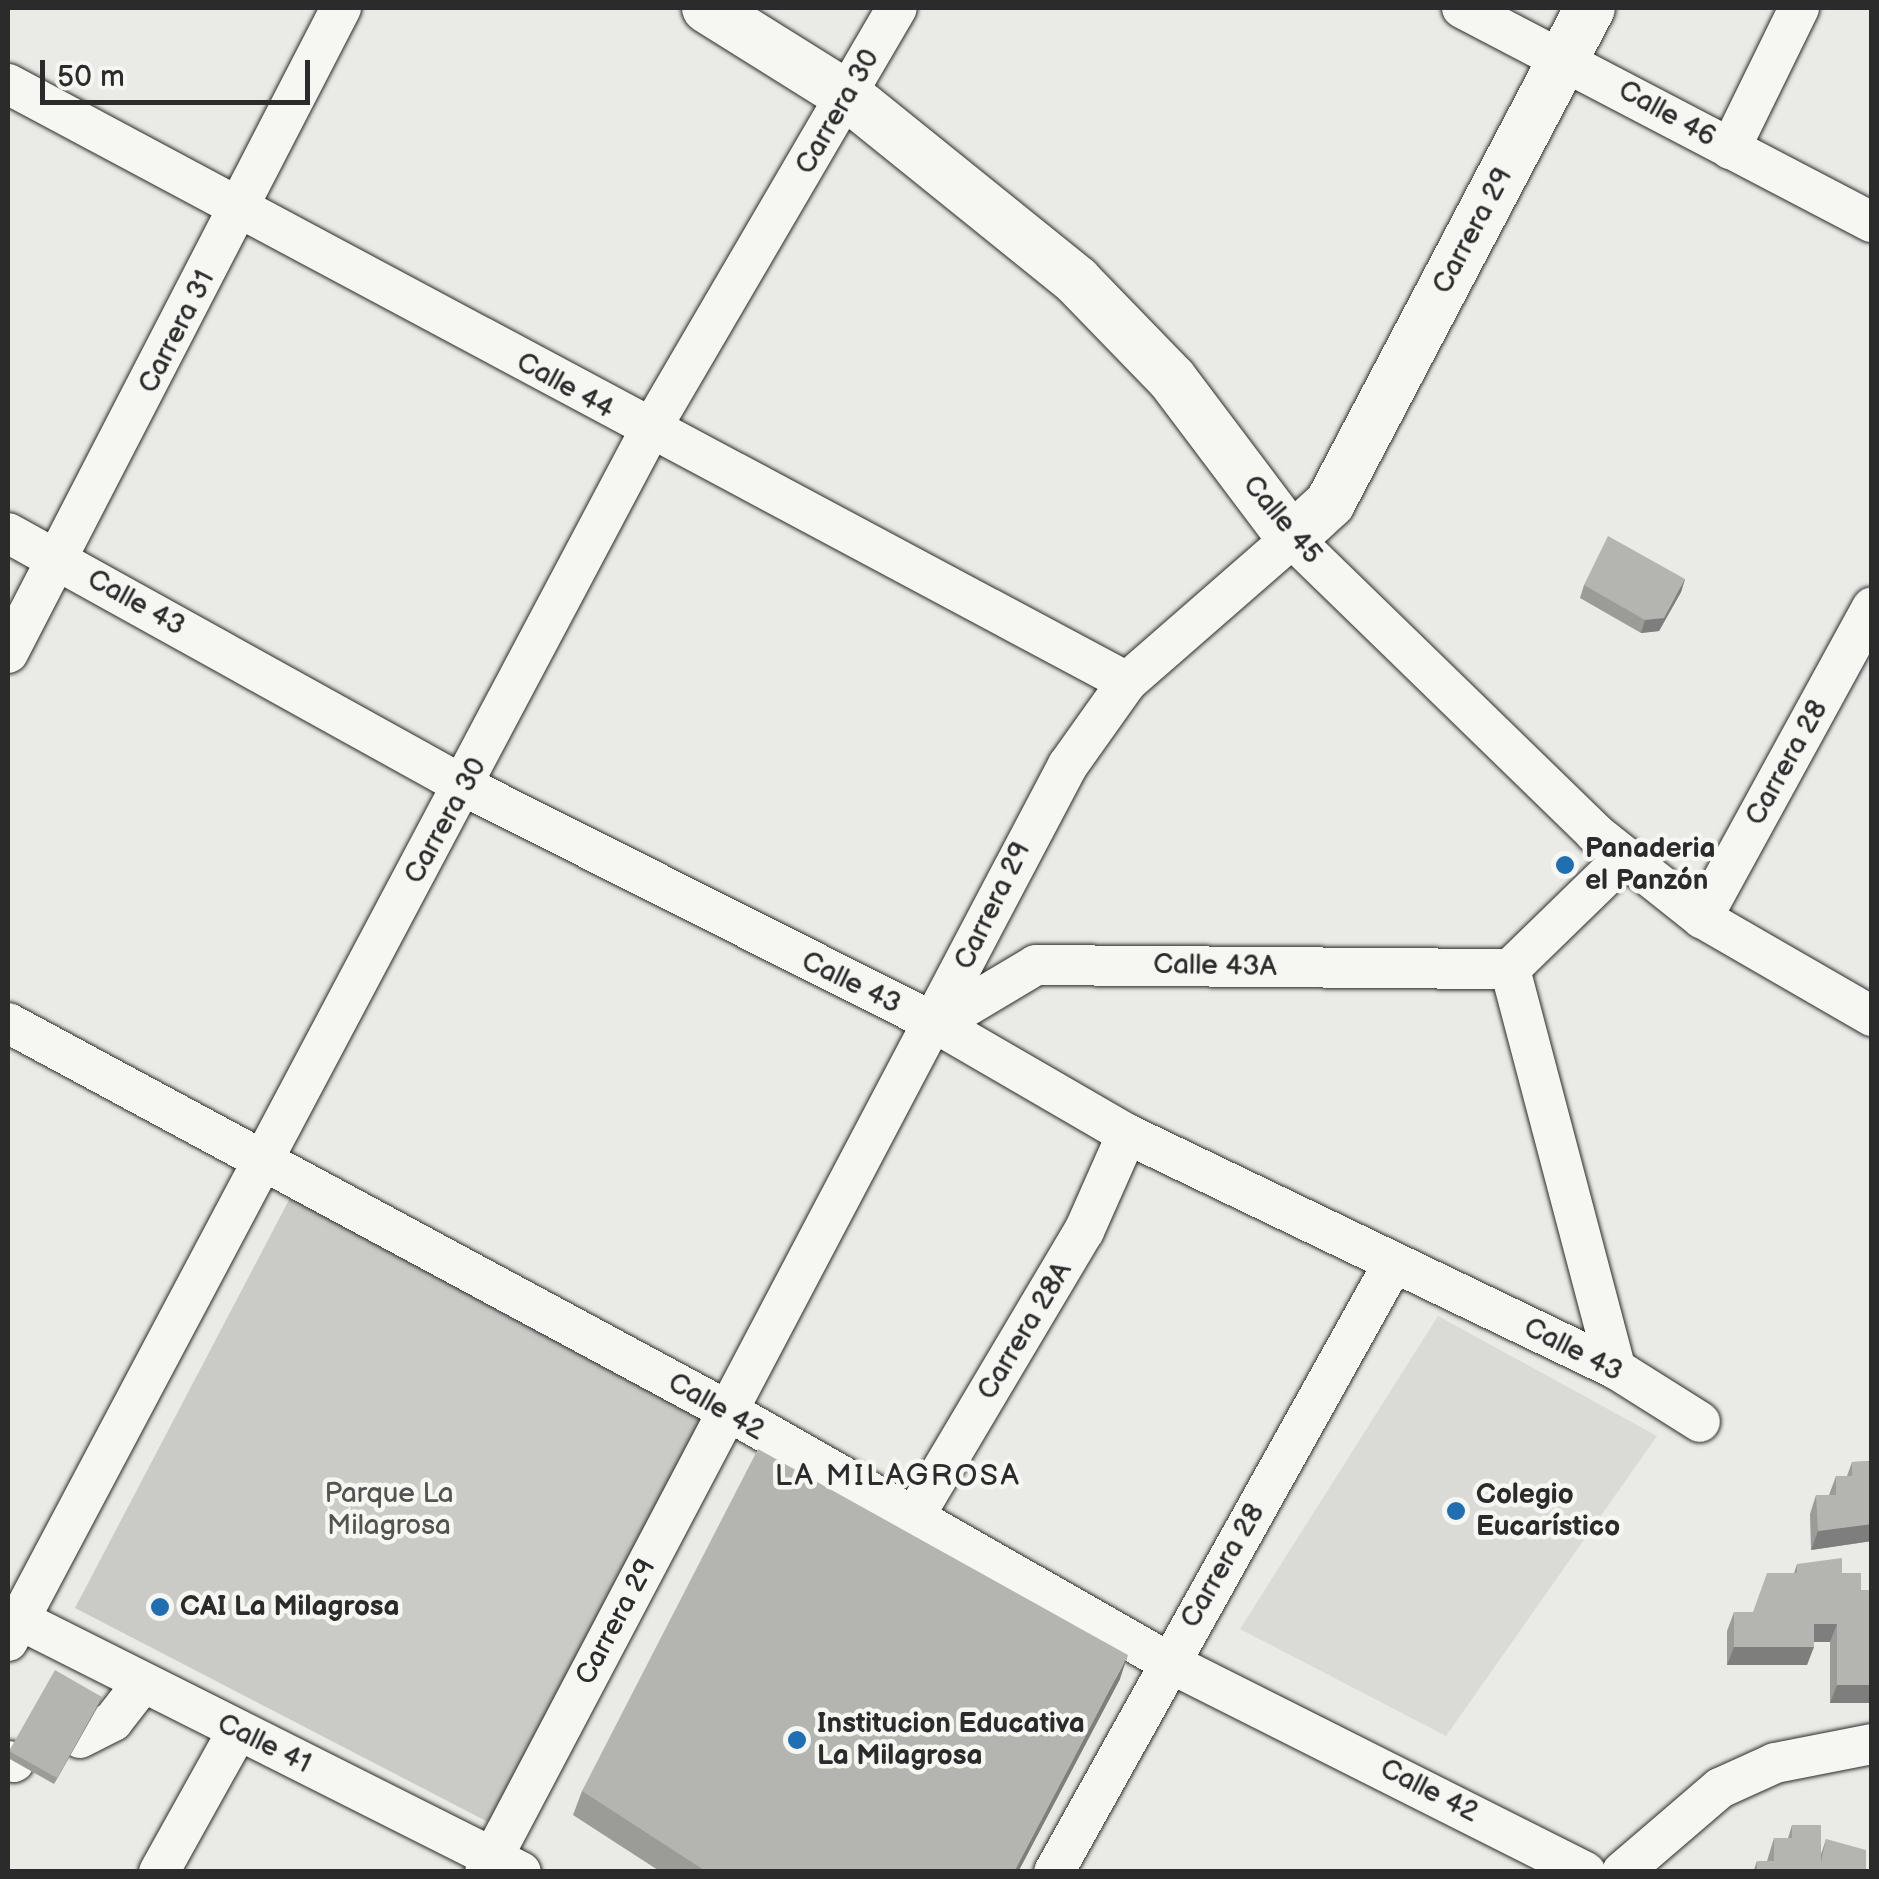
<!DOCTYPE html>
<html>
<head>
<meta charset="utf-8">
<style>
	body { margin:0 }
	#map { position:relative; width:1879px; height:1879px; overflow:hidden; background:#eaeae6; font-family:"Balsamiq Sans",sans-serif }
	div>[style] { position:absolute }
	.built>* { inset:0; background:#dadad6 }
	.green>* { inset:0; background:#cacac7 }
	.roads { filter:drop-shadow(0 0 2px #2b2b2b) drop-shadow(0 0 2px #2b2b2b) }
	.minor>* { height:40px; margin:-20px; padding:0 20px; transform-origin:20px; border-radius:20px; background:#f6f6f2 }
	.major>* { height:50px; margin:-25px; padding:0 25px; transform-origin:25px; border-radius:25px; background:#f6f6f2 }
	.wall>* { inset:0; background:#9b9b98 }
	.shaded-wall>* { inset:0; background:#7e7e7c }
	.building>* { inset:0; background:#b4b4b1 }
	.dots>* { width:28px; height:28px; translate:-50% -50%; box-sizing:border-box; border:5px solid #f6f6f2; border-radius:50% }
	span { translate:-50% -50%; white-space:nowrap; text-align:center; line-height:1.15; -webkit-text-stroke:9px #f6f6f2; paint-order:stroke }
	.street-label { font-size:28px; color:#2b2b2b }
	.poi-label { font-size:28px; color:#2b2b2b; font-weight:700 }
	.left { translate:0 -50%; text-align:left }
	.park-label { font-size:28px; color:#535352 }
	.neighbourhood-label { font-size:30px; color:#2b2b2b; letter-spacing:2.5px }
	.frame { position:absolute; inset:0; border:10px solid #2b2b2b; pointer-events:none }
	.scale { position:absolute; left:40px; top:60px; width:270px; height:45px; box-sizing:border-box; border:5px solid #2b2b2b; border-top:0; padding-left:12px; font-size:30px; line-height:35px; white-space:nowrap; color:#2b2b2b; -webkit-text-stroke:8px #f6f6f2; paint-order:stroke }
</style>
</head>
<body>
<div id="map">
	<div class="built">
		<div style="clip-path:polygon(1438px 1316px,1657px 1436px,1446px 1736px,1240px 1629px)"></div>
	</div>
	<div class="green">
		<div style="clip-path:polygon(290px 1198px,704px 1413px,488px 1822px,75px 1608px)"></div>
	</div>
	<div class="roads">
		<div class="minor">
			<div style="left:1462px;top:8px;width:462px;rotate:27.6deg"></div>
			<div style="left:8px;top:84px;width:1269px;rotate:28.12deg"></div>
			<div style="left:1730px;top:149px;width:157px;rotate:-63.9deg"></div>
			<div style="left:8px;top:533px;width:524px;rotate:29.01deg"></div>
			<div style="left:466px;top:787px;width:527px;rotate:26.71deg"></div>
			<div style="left:937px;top:1024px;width:220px;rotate:30.1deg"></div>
			<div style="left:1127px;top:1134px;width:543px;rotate:25.67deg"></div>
			<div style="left:1616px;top:1369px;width:99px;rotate:32.2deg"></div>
			<div style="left:8px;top:653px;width:726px;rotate:-62.69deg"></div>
			<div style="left:1702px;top:918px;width:354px;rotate:-61.3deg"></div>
			<div style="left:1510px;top:969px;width:414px;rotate:75.2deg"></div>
			<div style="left:1510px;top:969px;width:161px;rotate:-44.2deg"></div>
			<div style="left:8px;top:1023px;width:818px;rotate:28.32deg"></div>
			<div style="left:728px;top:1411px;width:507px;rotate:29.7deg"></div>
			<div style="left:1168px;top:1662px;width:467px;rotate:26.7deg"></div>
			<div style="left:937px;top:1024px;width:115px;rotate:-30.8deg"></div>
			<div style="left:1036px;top:965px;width:474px;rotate:0.5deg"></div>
			<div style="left:911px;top:1522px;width:339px;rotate:-59.3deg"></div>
			<div style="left:1084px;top:1231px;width:106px;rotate:-66.1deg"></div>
			<div style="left:8px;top:1614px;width:574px;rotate:26.7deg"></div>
			<div style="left:8px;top:1641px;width:1368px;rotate:-62.07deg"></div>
			<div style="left:649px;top:432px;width:491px;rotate:-59.7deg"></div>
			<div style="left:80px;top:1738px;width:37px;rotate:-27deg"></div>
			<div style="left:113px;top:1721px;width:46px;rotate:-52.1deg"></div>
			<div style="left:8px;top:1761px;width:6px;rotate:9deg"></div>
			<div style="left:159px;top:1872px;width:162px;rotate:-60.9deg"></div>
			<div style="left:485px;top:1872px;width:1251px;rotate:-62.23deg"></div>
			<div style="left:1068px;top:765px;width:102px;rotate:-54.6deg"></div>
			<div style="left:1127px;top:682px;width:219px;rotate:-41.1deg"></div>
			<div style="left:1292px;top:538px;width:423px;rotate:44.2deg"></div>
			<div style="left:1595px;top:833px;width:137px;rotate:38.5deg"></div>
			<div style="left:1702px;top:918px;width:196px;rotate:30deg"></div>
			<div style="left:1054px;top:1872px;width:698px;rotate:-60.87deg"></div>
			<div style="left:1622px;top:1872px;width:129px;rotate:-40.6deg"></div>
			<div style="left:1720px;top:1788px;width:60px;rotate:-24.4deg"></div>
			<div style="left:1775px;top:1763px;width:99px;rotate:-11.1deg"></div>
		</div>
		<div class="major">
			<div style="left:707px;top:8px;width:166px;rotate:32deg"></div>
			<div style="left:848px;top:96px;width:294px;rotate:38.9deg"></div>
			<div style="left:1077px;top:281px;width:136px;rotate:45.9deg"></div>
			<div style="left:1172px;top:379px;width:199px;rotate:53deg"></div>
			<div style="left:1292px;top:538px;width:52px;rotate:-42.6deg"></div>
			<div style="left:1330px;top:503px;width:559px;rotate:-62.29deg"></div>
		</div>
	</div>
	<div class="wall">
		<div style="clip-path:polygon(1685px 579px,1681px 592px,1659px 631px,1641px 633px,1580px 598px,1584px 585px)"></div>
		<div style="clip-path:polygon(1872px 1461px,1872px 1541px,1811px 1550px,1810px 1514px,1816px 1495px,1829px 1495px,1836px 1476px,1847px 1476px,1852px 1462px)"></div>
		<div style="clip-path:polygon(1797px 1564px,1842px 1573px,1861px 1590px,1872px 1703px,1830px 1703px,1830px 1642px,1814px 1642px,1807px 1665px,1727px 1665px,1727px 1631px,1734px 1612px,1753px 1612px,1794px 1573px)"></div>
		<div style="clip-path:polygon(1120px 1679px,1018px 1872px,661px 1872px,573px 1815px,582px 1791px)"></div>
		<div style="clip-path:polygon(102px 1697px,54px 1784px,8px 1758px,9px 1751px)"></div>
		<div style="clip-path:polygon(1792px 1825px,1821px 1854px,1826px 1839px,1866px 1872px,1753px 1872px,1757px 1861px,1767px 1861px,1774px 1838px,1788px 1838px)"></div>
	</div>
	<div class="shaded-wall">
		<div style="clip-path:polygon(1685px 579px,1681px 592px,1659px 631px,1641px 633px,1645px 620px)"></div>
		<div style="clip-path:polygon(1872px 1524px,1872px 1541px,1811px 1550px,1818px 1531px)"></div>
		<div style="clip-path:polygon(1814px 1624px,1837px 1624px,1830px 1642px,1807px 1642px)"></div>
		<div style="clip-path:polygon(1734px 1647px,1814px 1647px,1807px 1665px,1727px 1665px)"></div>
		<div style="clip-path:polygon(1128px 1655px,1120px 1679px,1018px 1872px,1014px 1872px)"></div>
		<div style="clip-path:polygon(1837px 1685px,1872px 1685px,1872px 1703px,1830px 1703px)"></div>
		<div style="clip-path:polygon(102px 1697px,100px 1703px,54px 1784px,57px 1778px)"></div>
	</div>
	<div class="building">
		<div style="clip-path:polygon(1608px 536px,1685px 579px,1664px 618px,1645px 620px,1584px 585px)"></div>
		<div style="clip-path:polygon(758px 1449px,1128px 1655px,1014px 1872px,707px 1872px,582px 1791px)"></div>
		<div style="clip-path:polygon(1872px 1461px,1872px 1524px,1818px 1531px,1816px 1495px,1836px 1495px,1836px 1476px,1852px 1476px,1852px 1462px)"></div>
		<div style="clip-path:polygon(1842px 1558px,1842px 1573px,1861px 1573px,1861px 1590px,1872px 1590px,1872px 1685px,1837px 1685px,1837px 1624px,1814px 1624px,1814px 1647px,1734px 1647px,1734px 1612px,1753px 1612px,1767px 1573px,1797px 1573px,1797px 1564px)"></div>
		<div style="clip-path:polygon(55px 1670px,102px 1697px,57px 1778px,9px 1751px)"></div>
		<div style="clip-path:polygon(1792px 1825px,1821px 1825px,1821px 1863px,1826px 1839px,1866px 1850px,1866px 1872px,1757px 1872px,1757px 1861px,1774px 1861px,1774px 1838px,1792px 1838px)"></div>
	</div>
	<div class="dots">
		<div style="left:1565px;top:865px;background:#1f6fb2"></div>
		<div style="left:1456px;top:1511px;background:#1f6fb2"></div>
		<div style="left:160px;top:1607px;background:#1f6fb2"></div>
		<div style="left:797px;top:1740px;background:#1f6fb2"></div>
	</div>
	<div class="street-label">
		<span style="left:838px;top:112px;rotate:-60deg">Carrera 30</span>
		<span style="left:1667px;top:114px;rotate:29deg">Calle 46</span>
		<span style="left:1473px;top:231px;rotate:-62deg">Carrera 29</span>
		<span style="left:177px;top:332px;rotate:-63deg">Carrera 31</span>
		<span style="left:565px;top:386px;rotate:29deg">Calle 44</span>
		<span style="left:1282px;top:520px;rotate:50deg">Calle 45</span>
		<span style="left:136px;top:603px;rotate:29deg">Calle 43</span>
		<span style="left:1787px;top:763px;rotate:-61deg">Carrera 28</span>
		<span style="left:446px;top:821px;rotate:-61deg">Carrera 30</span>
		<span style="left:993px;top:906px;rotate:-64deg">Carrera 29</span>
		<span style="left:1215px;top:966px;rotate:1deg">Calle 43A</span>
		<span style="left:851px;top:983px;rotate:26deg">Calle 43</span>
		<span style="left:1025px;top:1331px;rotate:-59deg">Carrera 28A</span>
		<span style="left:1573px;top:1350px;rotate:27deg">Calle 43</span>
		<span style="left:716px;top:1407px;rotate:30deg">Calle 42</span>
		<span style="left:1223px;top:1566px;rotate:-60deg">Carrera 28</span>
		<span style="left:616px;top:1622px;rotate:-62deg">Carrera 29</span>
		<span style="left:264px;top:1744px;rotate:26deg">Calle 41</span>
		<span style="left:1429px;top:1791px;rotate:27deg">Calle 42</span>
	</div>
	<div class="poi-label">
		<span class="left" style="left:1585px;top:865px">Panaderia<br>el Panzón</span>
		<span class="left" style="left:1476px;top:1511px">Colegio<br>Eucarístico</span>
		<span class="left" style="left:180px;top:1607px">CAI La Milagrosa</span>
		<span class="left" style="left:817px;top:1740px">Institucion Educativa<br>La Milagrosa</span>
	</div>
	<div class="park-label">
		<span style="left:389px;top:1510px">Parque La<br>Milagrosa</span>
	</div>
	<div class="neighbourhood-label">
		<span style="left:898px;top:1476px">LA MILAGROSA</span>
	</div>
	<div class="frame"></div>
	<div class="scale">50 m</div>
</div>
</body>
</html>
